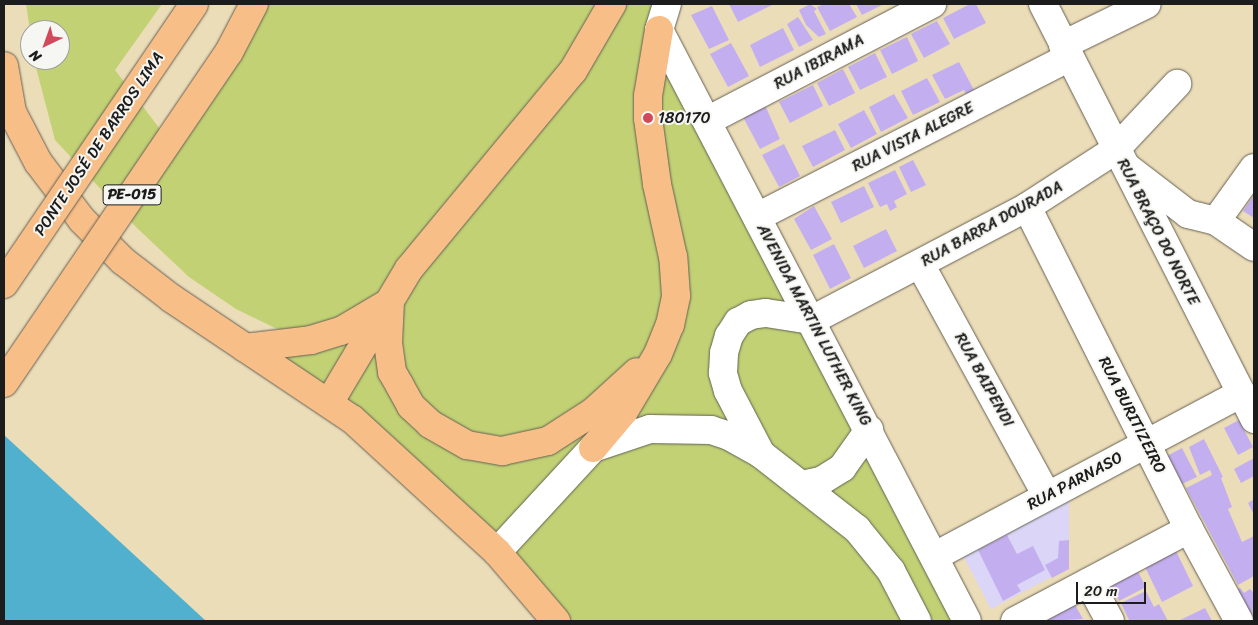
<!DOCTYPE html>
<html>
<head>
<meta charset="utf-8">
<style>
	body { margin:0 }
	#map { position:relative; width:1258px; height:625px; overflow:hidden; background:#ecddb9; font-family:Sriracha,sans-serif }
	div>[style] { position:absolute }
	.built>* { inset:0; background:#dbd6f7 }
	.green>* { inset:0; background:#c1d174 }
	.water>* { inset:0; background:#50b0ce }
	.building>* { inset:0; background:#c3afef }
	.roads { filter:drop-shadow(0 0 1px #656053) drop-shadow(0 0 1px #656053) }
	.minor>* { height:28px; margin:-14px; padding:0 14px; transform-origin:14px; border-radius:14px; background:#fff }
	.major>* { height:28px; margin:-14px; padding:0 14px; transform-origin:14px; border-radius:14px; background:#f7be88 }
	.highway>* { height:28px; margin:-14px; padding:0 14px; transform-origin:14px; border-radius:14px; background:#f7be88 }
	.bridges { filter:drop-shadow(0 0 1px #656053) drop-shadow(0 0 1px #656053) }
	.highway-bridge>* { height:28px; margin:-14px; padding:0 14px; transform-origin:14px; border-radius:14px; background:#f7be88 }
	.dots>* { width:14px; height:14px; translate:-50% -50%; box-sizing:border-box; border:2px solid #f6f6f2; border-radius:50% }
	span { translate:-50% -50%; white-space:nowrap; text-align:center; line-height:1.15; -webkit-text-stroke:4px #f6f6f2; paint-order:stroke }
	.shield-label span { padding:1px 4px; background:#f6f6f2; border:1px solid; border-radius:4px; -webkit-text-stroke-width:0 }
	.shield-label { font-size:15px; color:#1c1c1c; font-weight:700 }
	.street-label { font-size:16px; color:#1c1c1c }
	.poi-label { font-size:16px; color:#1c1c1c }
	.left { translate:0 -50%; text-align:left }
	.frame { position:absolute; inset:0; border:5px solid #1c1c1c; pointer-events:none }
	.north { position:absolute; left:20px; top:20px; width:50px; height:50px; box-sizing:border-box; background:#f6f6f2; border:1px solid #9f9f9c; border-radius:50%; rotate:222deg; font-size:14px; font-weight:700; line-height:20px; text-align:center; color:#1c1c1c }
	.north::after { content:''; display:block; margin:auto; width:18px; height:22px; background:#d1495b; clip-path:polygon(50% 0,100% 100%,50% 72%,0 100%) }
	.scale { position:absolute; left:1076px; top:582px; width:70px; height:22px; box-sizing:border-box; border:2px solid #1c1c1c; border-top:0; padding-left:6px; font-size:15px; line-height:18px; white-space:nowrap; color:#1c1c1c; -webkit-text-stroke:4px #f6f6f2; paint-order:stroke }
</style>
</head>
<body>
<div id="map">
	<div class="built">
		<div style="clip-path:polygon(1069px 501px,1069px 568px,991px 609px,962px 554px)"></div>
	</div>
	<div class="green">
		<div style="clip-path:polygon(26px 4px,162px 4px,115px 70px,176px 150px,257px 4px,608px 4px,391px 297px,612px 4px,667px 4px,659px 30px,967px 621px,556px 621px,497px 552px,245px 348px,302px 341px,236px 309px,189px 277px,137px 228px,55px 140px,34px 60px,60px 60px,60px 30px,30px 30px)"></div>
	</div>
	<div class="water">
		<div style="clip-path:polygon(4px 435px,206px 621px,4px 621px)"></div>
	</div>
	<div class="building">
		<div style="clip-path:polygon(729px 4px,771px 4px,772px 5px,738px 22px)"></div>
		<div style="clip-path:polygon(810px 4px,817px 9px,814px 11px,826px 34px,819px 37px,806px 25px,799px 10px)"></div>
		<div style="clip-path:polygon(824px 4px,849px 4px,857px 17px,830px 31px,817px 7px)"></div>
		<div style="clip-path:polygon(856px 4px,884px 4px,862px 15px)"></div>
		<div style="clip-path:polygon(970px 4px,976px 4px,986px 23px,954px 39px,943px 18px)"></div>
		<div style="clip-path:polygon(712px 6px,729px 40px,709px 49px,691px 15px)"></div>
		<div style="clip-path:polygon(798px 17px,813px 40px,799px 47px,787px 24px)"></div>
		<div style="clip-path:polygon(937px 21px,950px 44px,924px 58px,911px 34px)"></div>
		<div style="clip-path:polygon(783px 28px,794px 50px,760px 67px,750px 45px)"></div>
		<div style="clip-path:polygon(907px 37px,918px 61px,892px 74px,880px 50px)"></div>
		<div style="clip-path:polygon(731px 43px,749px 76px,728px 87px,710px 54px)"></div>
		<div style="clip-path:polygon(875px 53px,887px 77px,860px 90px,848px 67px)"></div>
		<div style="clip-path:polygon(959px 62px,974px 90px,966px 94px,964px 90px,945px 99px,932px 75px)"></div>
		<div style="clip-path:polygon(843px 69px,855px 93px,829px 106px,817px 83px)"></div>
		<div style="clip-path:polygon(927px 78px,940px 102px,913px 115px,901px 91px)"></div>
		<div style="clip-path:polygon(813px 85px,823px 106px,790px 123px,779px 102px)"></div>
		<div style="clip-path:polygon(894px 94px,908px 118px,881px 132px,869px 107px)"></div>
		<div style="clip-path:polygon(765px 105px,780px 139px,760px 149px,743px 117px)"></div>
		<div style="clip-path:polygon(864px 110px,877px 134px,851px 148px,838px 124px)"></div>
		<div style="clip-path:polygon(835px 130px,845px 150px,813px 167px,802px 146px)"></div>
		<div style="clip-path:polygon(784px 144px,800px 176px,779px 187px,762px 155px)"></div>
		<div style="clip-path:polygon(913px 160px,926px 185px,911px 192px,899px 167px)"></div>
		<div style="clip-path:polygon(895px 170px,907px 194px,894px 201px,897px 207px,890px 211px,887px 204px,880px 207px,868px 183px)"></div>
		<div style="clip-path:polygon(864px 186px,874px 207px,841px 223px,831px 202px)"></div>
		<div style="clip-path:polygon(1254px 195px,1254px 218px,1243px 211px)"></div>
		<div style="clip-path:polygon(814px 206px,832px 239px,811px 250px,794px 219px)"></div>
		<div style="clip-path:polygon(886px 229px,897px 251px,864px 268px,853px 246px)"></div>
		<div style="clip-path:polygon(834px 244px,851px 278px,830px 289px,813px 255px)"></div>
		<div style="clip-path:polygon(1239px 420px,1253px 447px,1238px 455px,1224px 428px)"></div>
		<div style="clip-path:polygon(1204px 439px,1223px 477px,1221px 478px,1232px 507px,1228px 509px,1242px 542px,1254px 536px,1254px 576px,1238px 585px,1186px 488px,1212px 475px,1210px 470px,1200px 475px,1189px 447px)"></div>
		<div style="clip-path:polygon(1182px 448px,1197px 477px,1180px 485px,1165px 457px)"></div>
		<div style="clip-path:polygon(1254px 458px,1254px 476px,1241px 483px,1234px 469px)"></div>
		<div style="clip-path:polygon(1254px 499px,1254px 515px,1248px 503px)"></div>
		<div style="clip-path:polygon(1007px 535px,1017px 554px,1033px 546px,1045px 570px,1017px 585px,1021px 591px,1003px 601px,978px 550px)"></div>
		<div style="clip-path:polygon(1069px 540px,1069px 569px,1052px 578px,1045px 565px,1058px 558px,1059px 541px)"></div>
		<div style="clip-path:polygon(1176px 551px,1193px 586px,1162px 602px,1145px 567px)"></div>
		<div style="clip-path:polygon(1136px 568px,1146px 587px,1119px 601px,1109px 583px)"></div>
		<div style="clip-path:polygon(1240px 588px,1244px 593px,1250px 589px,1254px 593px,1252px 621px,1234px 591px)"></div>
		<div style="clip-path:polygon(1146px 591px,1154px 607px,1159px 604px,1168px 621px,1126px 621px,1129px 620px,1121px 603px)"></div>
		<div style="clip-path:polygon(1074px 603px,1083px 619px,1047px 621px,1045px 617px)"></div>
		<div style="clip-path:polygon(1205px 608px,1212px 621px,1178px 621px)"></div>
	</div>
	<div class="roads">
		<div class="minor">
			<div style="left:667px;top:4px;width:27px;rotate:107deg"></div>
			<div style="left:659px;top:30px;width:666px;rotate:62.47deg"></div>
			<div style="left:1043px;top:4px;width:466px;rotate:63deg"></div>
			<div style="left:1063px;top:45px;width:93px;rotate:-26deg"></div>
			<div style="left:707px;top:121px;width:254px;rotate:-27.5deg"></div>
			<div style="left:1128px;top:168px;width:76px;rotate:37.5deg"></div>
			<div style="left:1188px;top:214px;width:29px;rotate:14deg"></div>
			<div style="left:1216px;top:221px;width:46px;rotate:34.4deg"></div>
			<div style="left:1027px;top:207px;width:360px;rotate:63.3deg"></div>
			<div style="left:1189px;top:529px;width:105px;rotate:61.5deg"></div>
			<div style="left:757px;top:217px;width:351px;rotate:-27.1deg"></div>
			<div style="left:1216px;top:221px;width:65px;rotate:-54.4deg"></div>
			<div style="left:920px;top:264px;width:264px;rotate:61.3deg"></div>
			<div style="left:761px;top:454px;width:71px;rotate:-117.6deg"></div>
			<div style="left:728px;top:391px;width:19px;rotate:-106deg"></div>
			<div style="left:723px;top:373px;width:20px;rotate:-87deg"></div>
			<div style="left:724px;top:353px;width:18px;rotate:-74deg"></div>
			<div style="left:729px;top:336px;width:17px;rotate:-57deg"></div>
			<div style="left:738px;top:322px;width:15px;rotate:-28deg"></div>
			<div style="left:751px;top:315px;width:15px;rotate:-8deg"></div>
			<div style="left:766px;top:313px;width:47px;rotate:8.7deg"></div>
			<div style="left:812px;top:320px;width:243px;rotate:-27.7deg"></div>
			<div style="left:1027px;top:207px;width:105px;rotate:-32.9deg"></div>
			<div style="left:1115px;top:150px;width:91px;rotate:-46.8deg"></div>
			<div style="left:802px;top:485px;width:19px;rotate:-12deg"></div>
			<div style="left:821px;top:481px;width:25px;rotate:-32deg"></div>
			<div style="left:842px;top:468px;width:47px;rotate:-54.6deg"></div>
			<div style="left:497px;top:552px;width:142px;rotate:-47.3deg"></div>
			<div style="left:593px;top:448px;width:60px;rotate:-18.4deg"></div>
			<div style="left:650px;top:429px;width:61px;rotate:0.9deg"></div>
			<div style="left:711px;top:430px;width:19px;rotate:18deg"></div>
			<div style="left:729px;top:436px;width:37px;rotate:29deg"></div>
			<div style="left:761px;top:454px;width:122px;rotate:38deg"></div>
			<div style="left:857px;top:529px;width:54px;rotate:51deg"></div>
			<div style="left:891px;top:571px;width:56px;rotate:62.5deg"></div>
			<div style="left:935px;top:556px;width:347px;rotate:-28deg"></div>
			<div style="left:1089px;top:582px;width:44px;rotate:61.7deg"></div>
			<div style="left:1015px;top:621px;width:197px;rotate:-27.9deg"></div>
		</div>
		<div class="major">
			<div style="left:4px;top:66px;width:47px;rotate:80.1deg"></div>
			<div style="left:12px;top:112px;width:56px;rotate:62.5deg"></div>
			<div style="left:38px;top:162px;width:73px;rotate:52.8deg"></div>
			<div style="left:82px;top:220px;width:58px;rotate:45deg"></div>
			<div style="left:123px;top:261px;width:61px;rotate:37.6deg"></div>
			<div style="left:171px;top:298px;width:218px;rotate:33.8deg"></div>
			<div style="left:352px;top:419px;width:197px;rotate:42.5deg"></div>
			<div style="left:497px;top:552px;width:91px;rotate:49.5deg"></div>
		</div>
		<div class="highway">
			<div style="left:390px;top:301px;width:42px;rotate:92.7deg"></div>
			<div style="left:388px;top:343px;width:29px;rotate:82deg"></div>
			<div style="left:392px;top:372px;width:16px;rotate:60deg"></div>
			<div style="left:400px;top:386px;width:23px;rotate:61deg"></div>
			<div style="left:411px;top:406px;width:26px;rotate:43deg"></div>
			<div style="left:430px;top:424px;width:43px;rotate:29.6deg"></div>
			<div style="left:467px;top:445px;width:36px;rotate:10deg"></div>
			<div style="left:502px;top:451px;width:47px;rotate:-12.3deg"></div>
			<div style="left:548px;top:441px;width:54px;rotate:-32.8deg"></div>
			<div style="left:593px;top:412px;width:59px;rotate:-42.3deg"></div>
			<div style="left:245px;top:348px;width:66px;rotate:-6.9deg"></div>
			<div style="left:311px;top:340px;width:31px;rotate:-17deg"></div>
			<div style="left:341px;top:331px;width:51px;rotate:-30.6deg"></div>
			<div style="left:329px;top:403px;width:156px;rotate:-59.2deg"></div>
			<div style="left:409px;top:269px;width:257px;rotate:-50.4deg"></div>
			<div style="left:573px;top:71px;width:78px;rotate:-59.8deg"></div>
			<div style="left:593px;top:448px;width:48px;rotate:-50deg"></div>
			<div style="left:624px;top:411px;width:66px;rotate:-59.2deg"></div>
			<div style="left:658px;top:354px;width:31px;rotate:-68deg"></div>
			<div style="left:670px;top:325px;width:30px;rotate:-78deg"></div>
			<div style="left:676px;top:296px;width:39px;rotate:-94deg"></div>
			<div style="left:673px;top:257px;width:75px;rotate:-102.4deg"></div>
			<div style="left:657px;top:184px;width:67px;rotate:-97.8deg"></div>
			<div style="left:648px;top:118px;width:22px;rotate:-90deg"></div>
			<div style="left:648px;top:96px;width:67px;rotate:-80.5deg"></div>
		</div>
	</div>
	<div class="bridges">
		<div class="highway-bridge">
			<div style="left:4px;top:284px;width:338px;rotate:-55.8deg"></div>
			<div style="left:4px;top:383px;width:400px;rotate:-55.8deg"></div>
			<div style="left:229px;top:52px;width:54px;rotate:-62.5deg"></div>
		</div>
	</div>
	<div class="dots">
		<div style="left:648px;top:118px;background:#d1495b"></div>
	</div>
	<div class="shield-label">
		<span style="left:132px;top:195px">PE-015</span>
	</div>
	<div class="street-label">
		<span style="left:819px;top:62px;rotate:-28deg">RUA IBIRAMA</span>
		<span style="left:913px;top:137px;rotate:-27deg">RUA VISTA ALEGRE</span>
		<span style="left:99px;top:144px;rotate:-56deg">PONTE JOSÉ DE BARROS LIMA</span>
		<span style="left:992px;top:224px;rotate:-29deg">RUA BARRA DOURADA</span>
		<span style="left:1158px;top:232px;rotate:63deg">RUA BRAÇO DO NORTE</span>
		<span style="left:814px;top:325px;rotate:62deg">AVENIDA MARTIN LUTHER KING</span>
		<span style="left:984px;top:380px;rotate:61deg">RUA BAIPENDI</span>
		<span style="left:1132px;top:415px;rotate:63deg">RUA BURITIZEIRO</span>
		<span style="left:1075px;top:481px;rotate:-28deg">RUA PARNASO</span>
	</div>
	<div class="poi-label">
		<span class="left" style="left:658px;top:118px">180170</span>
	</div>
	<div class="frame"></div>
	<div class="north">N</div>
	<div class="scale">20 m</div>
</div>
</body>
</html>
